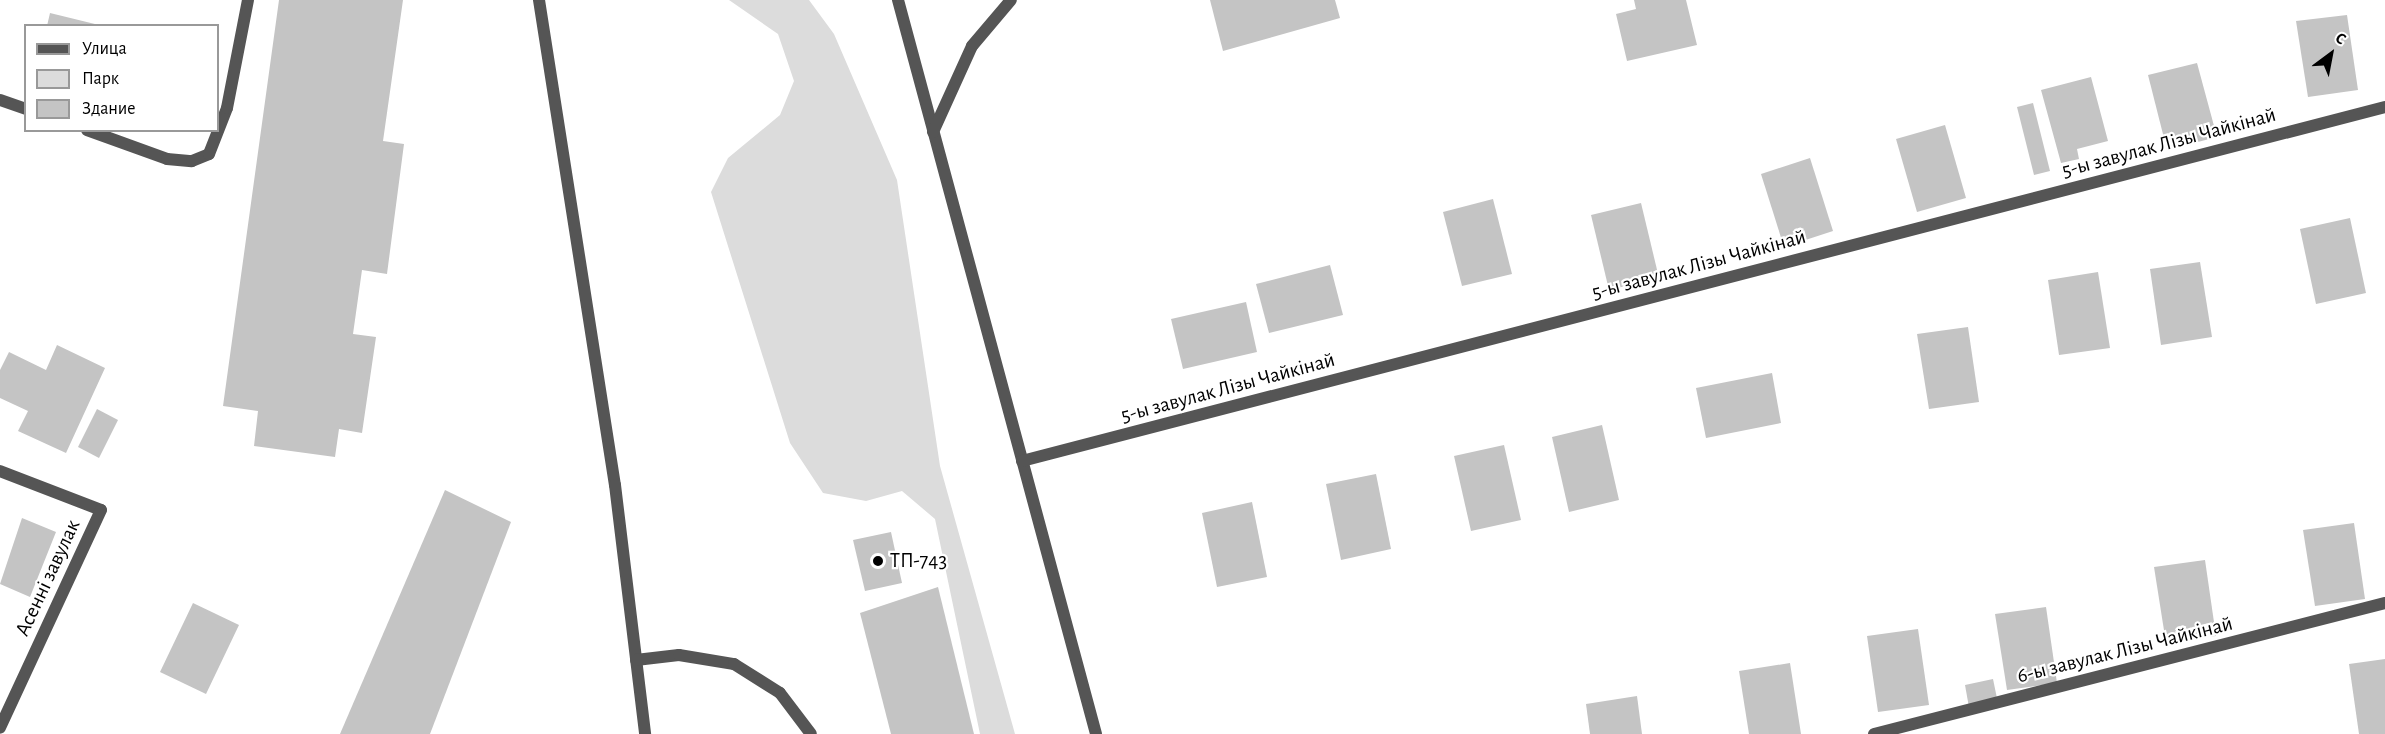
<!DOCTYPE html>
<html>
<head>
<meta charset="utf-8">
<style>
	body { margin:0 }
	#map { position:relative; width:2385px; height:734px; overflow:hidden; background:#fff; font-family:"Alegreya Sans",sans-serif }
	div>[style] { position:absolute }
	.green>* { inset:0; background:#dcdcdc }
	.building>* { inset:0; background:#c4c4c4 }
	.lane>* { height:12px; margin:-6px; padding:0 6px; transform-origin:6px; border-radius:6px; background:#555 }
	.street>* { height:12px; margin:-6px; padding:0 6px; transform-origin:6px; border-radius:6px; background:#555 }
	.dots>* { width:16px; height:16px; translate:-50% -50%; box-sizing:border-box; border:3px solid #fff; border-radius:50% }
	span { translate:-50% -50%; white-space:nowrap; text-align:center; line-height:1.15; -webkit-text-stroke:4.5px #fff; paint-order:stroke }
	.street-label { font-size:21px; color:#000 }
	.poi-label { font-size:21px; color:#000 }
	.left { translate:0 -50%; text-align:left }
	.legend { position:absolute; left:24px; top:24px; width:195px; height:108px; box-sizing:border-box; background:#fff; border:2px solid #999; margin:0; padding:8px 10px; list-style:none; font-size:18px; color:#000 }
	.legend li { display:flex; align-items:center; gap:12px; height:30px }
	.legend b { width:30px; border:2px solid #999 }
	.north { position:absolute; left:2301px; top:24px; width:60px; height:60px; -webkit-text-stroke:4px #fff; paint-order:stroke; rotate:32deg; font-size:16px; font-weight:700; line-height:24px; text-align:center; color:#000 }
	.north::after { content:''; display:block; margin:auto; width:21px; height:27px; background:#000; clip-path:polygon(50% 0,100% 100%,50% 72%,0 100%) }
</style>
</head>
<body>
<div id="map">
	<div class="green">
		<div style="clip-path:polygon(729px 0,809px 0,834px 34px,897px 180px,940px 466px,1015px 734px,980px 734px,935px 519px,902px 491px,866px 501px,823px 493px,790px 443px,711px 192px,728px 158px,780px 115px,794px 81px,778px 34px)"></div>
	</div>
	<div class="building">
		<div style="clip-path:polygon(279px 0,403px 0,383px 141px,404px 144px,387px 274px,362px 270px,353px 334px,376px 337px,362px 433px,339px 429px,335px 457px,254px 446px,258px 411px,223px 406px)"></div>
		<div style="clip-path:polygon(1210px 0,1335px 0,1340px 18px,1223px 51px)"></div>
		<div style="clip-path:polygon(1634px 0,1686px 0,1697px 45px,1627px 61px,1616px 14px,1636px 9px)"></div>
		<div style="clip-path:polygon(50px 13px,99px 25px,98px 26px,47px 26px)"></div>
		<div style="clip-path:polygon(2347px 15px,2358px 90px,2308px 97px,2296px 21px)"></div>
		<div style="clip-path:polygon(2197px 63px,2217px 137px,2167px 150px,2148px 75px)"></div>
		<div style="clip-path:polygon(2091px 77px,2108px 141px,2077px 149px,2079px 159px,2061px 163px,2041px 90px)"></div>
		<div style="clip-path:polygon(2033px 103px,2050px 171px,2034px 175px,2017px 107px)"></div>
		<div style="clip-path:polygon(1945px 125px,1966px 198px,1917px 212px,1896px 139px)"></div>
		<div style="clip-path:polygon(1810px 158px,1833px 231px,1784px 247px,1761px 174px)"></div>
		<div style="clip-path:polygon(1493px 199px,1512px 274px,1462px 286px,1443px 212px)"></div>
		<div style="clip-path:polygon(1641px 203px,1659px 278px,1609px 290px,1591px 215px)"></div>
		<div style="clip-path:polygon(2350px 218px,2366px 293px,2316px 304px,2300px 229px)"></div>
		<div style="clip-path:polygon(2200px 262px,2212px 337px,2161px 345px,2150px 269px)"></div>
		<div style="clip-path:polygon(1330px 265px,1343px 315px,1269px 333px,1256px 284px)"></div>
		<div style="clip-path:polygon(2098px 272px,2110px 348px,2059px 355px,2048px 280px)"></div>
		<div style="clip-path:polygon(1246px 302px,1257px 352px,1183px 369px,1171px 319px)"></div>
		<div style="clip-path:polygon(1968px 327px,1979px 402px,1929px 409px,1917px 334px)"></div>
		<div style="clip-path:polygon(57px 345px,105px 368px,66px 453px,18px 431px,28px 411px,0 398px,0 370px,9px 352px,46px 370px)"></div>
		<div style="clip-path:polygon(1772px 373px,1781px 423px,1706px 438px,1696px 388px)"></div>
		<div style="clip-path:polygon(97px 409px,118px 420px,99px 458px,78px 447px)"></div>
		<div style="clip-path:polygon(1602px 425px,1619px 500px,1569px 512px,1552px 437px)"></div>
		<div style="clip-path:polygon(1504px 445px,1521px 520px,1471px 531px,1454px 456px)"></div>
		<div style="clip-path:polygon(1376px 474px,1391px 549px,1341px 560px,1326px 484px)"></div>
		<div style="clip-path:polygon(445px 490px,511px 522px,430px 734px,340px 734px)"></div>
		<div style="clip-path:polygon(1252px 502px,1267px 577px,1217px 587px,1202px 513px)"></div>
		<div style="clip-path:polygon(22px 518px,56px 532px,30px 597px,0 584px)"></div>
		<div style="clip-path:polygon(2354px 523px,2365px 599px,2315px 606px,2303px 530px)"></div>
		<div style="clip-path:polygon(891px 532px,902px 583px,865px 591px,853px 540px)"></div>
		<div style="clip-path:polygon(2205px 560px,2216px 636px,2166px 643px,2154px 567px)"></div>
		<div style="clip-path:polygon(938px 587px,974px 734px,891px 734px,860px 613px)"></div>
		<div style="clip-path:polygon(193px 603px,239px 625px,206px 694px,160px 672px)"></div>
		<div style="clip-path:polygon(2046px 607px,2057px 683px,2007px 690px,1995px 614px)"></div>
		<div style="clip-path:polygon(1918px 629px,1929px 705px,1878px 712px,1867px 636px)"></div>
		<div style="clip-path:polygon(2385px 659px,2385px 734px,2359px 734px,2349px 664px)"></div>
		<div style="clip-path:polygon(1790px 663px,1801px 734px,1749px 734px,1739px 671px)"></div>
		<div style="clip-path:polygon(1993px 679px,1999px 708px,1970px 713px,1965px 685px)"></div>
		<div style="clip-path:polygon(1637px 696px,1642px 734px,1590px 734px,1586px 704px)"></div>
	</div>
	<div class="lane">
		<div style="left:539px;top:0;width:491px;rotate:81.1deg"></div>
		<div style="left:615px;top:485px;width:251px;rotate:83.1deg"></div>
		<div style="left:0;top:100px;width:28px;rotate:19deg"></div>
		<div style="left:87px;top:130px;width:85px;rotate:19.9deg"></div>
		<div style="left:167px;top:159px;width:25px;rotate:5deg"></div>
		<div style="left:192px;top:161px;width:18px;rotate:-22deg"></div>
		<div style="left:209px;top:154px;width:49px;rotate:-68.6deg"></div>
		<div style="left:227px;top:108px;width:110px;rotate:-79deg"></div>
		<div style="left:636px;top:660px;width:43px;rotate:-6.6deg"></div>
		<div style="left:679px;top:655px;width:56px;rotate:9.3deg"></div>
		<div style="left:734px;top:664px;width:54px;rotate:32.2deg"></div>
		<div style="left:780px;top:693px;width:51px;rotate:52.9deg"></div>
	</div>
	<div class="street">
		<div style="left:898px;top:0;width:760px;rotate:74.9deg"></div>
		<div style="left:933px;top:132px;width:94px;rotate:-65.6deg"></div>
		<div style="left:972px;top:46px;width:60px;rotate:-49.7deg"></div>
		<div style="left:1022px;top:461px;width:1408px;rotate:-14.56deg"></div>
		<div style="left:0;top:471px;width:108px;rotate:21.1deg"></div>
		<div style="left:101px;top:510px;width:240px;rotate:114.9deg"></div>
		<div style="left:1874px;top:734px;width:528px;rotate:-14.38deg"></div>
	</div>
	<div class="dots">
		<div style="left:878px;top:561px;background:#000"></div>
	</div>
	<div class="street-label">
		<span style="left:2169px;top:143px;rotate:-15deg">5-ы завулак Лізы Чайкінай</span>
		<span style="left:1699px;top:265px;rotate:-15deg">5-ы завулак Лізы Чайкінай</span>
		<span style="left:1228px;top:388px;rotate:-15deg">5-ы завулак Лізы Чайкінай</span>
		<span style="left:48px;top:578px;rotate:-65deg">Асенні завулак</span>
		<span style="left:2125px;top:650px;rotate:-14deg">6-ы завулак Лізы Чайкінай</span>
	</div>
	<div class="poi-label">
		<span class="left" style="left:890px;top:561px">ТП-743</span>
	</div>
	<ul class="legend">
	<li><b style="height:8px;background:#555"></b>Улица</li>
	<li><b style="height:16px;background:#dcdcdc"></b>Парк</li>
	<li><b style="height:16px;background:#c4c4c4"></b>Здание</li>
	</ul>
	<div class="north">С</div>
</div>
</body>
</html>
